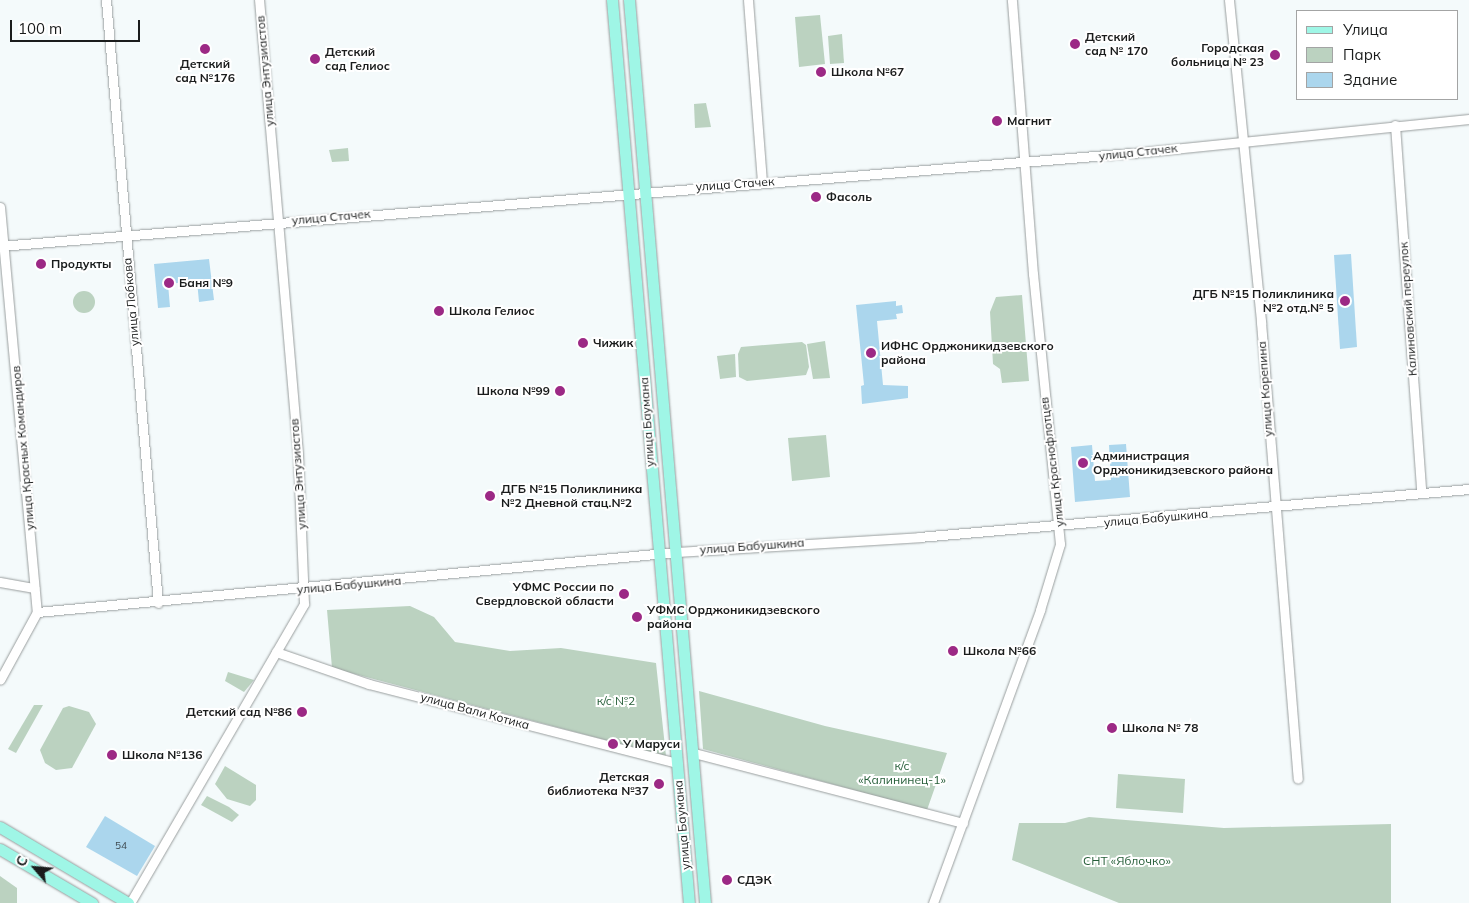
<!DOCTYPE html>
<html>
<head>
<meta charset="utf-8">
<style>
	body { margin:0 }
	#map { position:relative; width:1469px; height:903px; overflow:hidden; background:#f4fafb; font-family:Mulish,sans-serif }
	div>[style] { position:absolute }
	.green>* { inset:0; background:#bbd2c0 }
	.round { border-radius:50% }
	.building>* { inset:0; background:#abd6ed }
	.roads { filter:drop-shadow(0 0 1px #999e9e) drop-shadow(0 0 1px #999e9e) }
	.minor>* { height:9px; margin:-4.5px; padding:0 4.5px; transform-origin:4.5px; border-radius:4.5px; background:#fff }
	.major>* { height:11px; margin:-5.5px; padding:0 5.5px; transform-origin:5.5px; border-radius:5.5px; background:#9ff6e6 }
	.dots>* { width:14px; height:14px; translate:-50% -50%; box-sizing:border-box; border:2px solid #fff; border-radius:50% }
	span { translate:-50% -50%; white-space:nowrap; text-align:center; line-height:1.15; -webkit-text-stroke:4px #fff; paint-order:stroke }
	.number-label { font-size:10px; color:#3e4a50 }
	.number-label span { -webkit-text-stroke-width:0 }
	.poi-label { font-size:12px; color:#1a1c1c; font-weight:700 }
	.left { translate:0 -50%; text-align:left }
	.right { translate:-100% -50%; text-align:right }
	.street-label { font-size:12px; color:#1a1c1c }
	.park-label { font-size:12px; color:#265e39 }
	.legend { position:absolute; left:1296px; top:10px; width:162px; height:90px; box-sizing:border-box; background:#fff; border:1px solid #a3a4a4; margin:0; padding:6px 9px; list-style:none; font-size:15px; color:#1a1c1c }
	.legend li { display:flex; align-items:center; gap:10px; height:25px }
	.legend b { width:25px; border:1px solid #a3a4a4 }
	.north { position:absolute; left:10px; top:843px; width:50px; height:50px; -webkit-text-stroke:4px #fff; paint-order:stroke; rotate:297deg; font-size:14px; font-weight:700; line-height:20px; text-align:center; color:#1a1c1c }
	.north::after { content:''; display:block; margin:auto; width:18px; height:22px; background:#1a1c1c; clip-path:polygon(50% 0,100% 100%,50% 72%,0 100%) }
	.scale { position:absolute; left:10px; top:20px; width:130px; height:22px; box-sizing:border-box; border:2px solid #1a1c1c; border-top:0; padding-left:6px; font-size:15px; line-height:18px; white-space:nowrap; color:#1a1c1c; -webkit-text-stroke:4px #fff; paint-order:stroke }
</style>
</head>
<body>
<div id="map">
	<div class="green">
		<div style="clip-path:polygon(820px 15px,825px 64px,799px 67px,795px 17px)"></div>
		<div style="clip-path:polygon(842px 34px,844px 63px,830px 64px,828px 36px)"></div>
		<div style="clip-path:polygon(706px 103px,711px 127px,695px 128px,694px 104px)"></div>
		<div style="clip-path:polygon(348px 148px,349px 161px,332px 162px,329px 150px)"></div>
		<div class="round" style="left:73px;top:291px;width:22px;height:22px"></div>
		<div style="clip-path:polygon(1022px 295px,1029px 381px,1002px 383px,1000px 369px,993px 364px,990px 312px,996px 297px)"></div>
		<div style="clip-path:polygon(825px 341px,830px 378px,813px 379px,807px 344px)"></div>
		<div style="clip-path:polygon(802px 342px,806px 345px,809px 367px,806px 375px,747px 381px,739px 377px,738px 354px,741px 347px)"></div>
		<div style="clip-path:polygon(735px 354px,736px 377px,720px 379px,717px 356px)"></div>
		<div style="clip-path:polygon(826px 435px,830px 477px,792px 481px,788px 438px)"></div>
		<div style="clip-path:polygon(410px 606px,434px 617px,455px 642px,510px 651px,561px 648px,656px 663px,666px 756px,332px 668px,327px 610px)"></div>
		<div style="clip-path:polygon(228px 672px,254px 680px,244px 692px,225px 681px)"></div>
		<div style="clip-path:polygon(699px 691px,825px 726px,947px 753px,927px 810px,703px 749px)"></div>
		<div style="clip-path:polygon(34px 705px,43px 705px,16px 753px,8px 749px)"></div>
		<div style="clip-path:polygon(69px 706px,89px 712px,96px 724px,72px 768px,56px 770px,45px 763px,40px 750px,63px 708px)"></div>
		<div style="clip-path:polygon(225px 766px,256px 785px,256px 800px,250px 806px,227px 799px,215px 784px)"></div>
		<div style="clip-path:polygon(1118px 774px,1185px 779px,1183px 813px,1116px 808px)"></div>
		<div style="clip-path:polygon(207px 796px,229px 807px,239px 815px,232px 822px,201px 805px)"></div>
		<div style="clip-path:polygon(1089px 817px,1224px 828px,1391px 824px,1391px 903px,1119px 903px,1012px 860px,1019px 823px,1065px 823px)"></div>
		<div style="clip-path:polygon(0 876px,17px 888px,17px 903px,0 903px)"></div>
	</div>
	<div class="building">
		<div style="clip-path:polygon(1351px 254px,1357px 347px,1340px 349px,1334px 255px)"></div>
		<div style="clip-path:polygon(209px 259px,214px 300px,199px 302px,197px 281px,168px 284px,170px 307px,158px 308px,154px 264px)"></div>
		<div style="clip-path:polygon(896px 301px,896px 306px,902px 305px,903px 313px,896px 314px,897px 319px,877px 321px,883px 385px,908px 386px,908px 398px,862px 404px,861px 386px,864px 385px,856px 305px)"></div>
		<div style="clip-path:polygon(1126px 444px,1130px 497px,1075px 502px,1071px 447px,1092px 445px,1095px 481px,1111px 480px,1109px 445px)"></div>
		<div style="clip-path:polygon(105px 816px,155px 846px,137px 876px,86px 847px)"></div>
	</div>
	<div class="roads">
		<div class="minor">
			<div style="left:106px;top:0;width:605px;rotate:85.07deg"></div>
			<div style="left:748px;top:0;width:183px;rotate:85.6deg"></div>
			<div style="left:1229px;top:0;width:324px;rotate:84.3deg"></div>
			<div style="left:1261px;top:322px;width:458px;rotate:85.4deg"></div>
			<div style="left:1395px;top:125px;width:368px;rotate:85.9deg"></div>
			<div style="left:0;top:207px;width:407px;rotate:84.8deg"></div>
			<div style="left:37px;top:612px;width:77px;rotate:118.6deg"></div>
			<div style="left:0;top:246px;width:1147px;rotate:-4.7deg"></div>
			<div style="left:1143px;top:152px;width:328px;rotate:-5.8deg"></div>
			<div style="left:0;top:582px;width:35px;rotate:10deg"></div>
			<div style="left:37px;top:612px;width:643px;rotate:-5.36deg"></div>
			<div style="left:677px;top:552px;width:242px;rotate:-3.5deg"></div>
			<div style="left:919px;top:537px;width:552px;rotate:-4.99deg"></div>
			<div style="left:276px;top:652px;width:98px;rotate:19deg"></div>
			<div style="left:369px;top:684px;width:317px;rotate:14.4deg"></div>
			<div style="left:694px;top:753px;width:278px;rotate:14.6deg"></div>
			<div style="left:130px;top:903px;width:346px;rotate:-59.8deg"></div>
			<div style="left:304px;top:604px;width:150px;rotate:-92.3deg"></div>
			<div style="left:298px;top:454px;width:456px;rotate:-94.9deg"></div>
			<div style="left:933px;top:903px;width:312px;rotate:-69.9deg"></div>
			<div style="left:1040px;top:610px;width:69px;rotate:-73.1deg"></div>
			<div style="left:1060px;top:544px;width:271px;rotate:-95.7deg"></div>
			<div style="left:1033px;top:274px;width:275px;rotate:-94.4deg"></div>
		</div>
		<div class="major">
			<div style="left:612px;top:0;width:906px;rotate:85.13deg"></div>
			<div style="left:629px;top:0;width:906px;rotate:85.19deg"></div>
			<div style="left:0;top:827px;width:149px;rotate:30.7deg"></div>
			<div style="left:0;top:849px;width:107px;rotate:30.4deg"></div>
		</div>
	</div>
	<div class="dots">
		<div style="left:1075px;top:44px;background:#9c2985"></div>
		<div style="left:205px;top:49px;background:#9c2985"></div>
		<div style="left:1275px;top:55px;background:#9c2985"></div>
		<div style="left:315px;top:59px;background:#9c2985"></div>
		<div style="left:821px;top:72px;background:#9c2985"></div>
		<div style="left:997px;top:121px;background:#9c2985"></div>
		<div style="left:816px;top:197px;background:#9c2985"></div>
		<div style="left:41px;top:264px;background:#9c2985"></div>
		<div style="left:169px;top:283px;background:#9c2985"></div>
		<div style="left:1345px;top:301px;background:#9c2985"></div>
		<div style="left:439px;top:311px;background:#9c2985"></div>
		<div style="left:583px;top:343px;background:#9c2985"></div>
		<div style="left:871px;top:353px;background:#9c2985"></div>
		<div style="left:560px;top:391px;background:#9c2985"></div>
		<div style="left:1083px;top:463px;background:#9c2985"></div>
		<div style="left:490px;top:496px;background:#9c2985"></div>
		<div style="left:624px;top:594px;background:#9c2985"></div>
		<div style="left:637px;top:617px;background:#9c2985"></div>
		<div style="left:953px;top:651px;background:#9c2985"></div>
		<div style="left:302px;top:712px;background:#9c2985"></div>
		<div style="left:1112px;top:728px;background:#9c2985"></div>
		<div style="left:613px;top:744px;background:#9c2985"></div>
		<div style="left:112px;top:755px;background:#9c2985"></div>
		<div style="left:659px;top:784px;background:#9c2985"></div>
		<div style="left:727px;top:880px;background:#9c2985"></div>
	</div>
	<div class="number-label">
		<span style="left:121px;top:846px">54</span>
	</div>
	<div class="poi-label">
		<span class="left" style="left:1085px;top:44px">Детский<br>сад № 170</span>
		<span class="right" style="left:1264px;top:55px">Городская<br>больница № 23</span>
		<span class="left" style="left:325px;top:59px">Детский<br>сад Гелиос</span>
		<span style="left:205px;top:71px">Детский<br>сад №176</span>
		<span class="left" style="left:831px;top:72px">Школа №67</span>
		<span class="left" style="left:1007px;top:121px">Магнит</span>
		<span class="left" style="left:826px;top:197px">Фасоль</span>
		<span class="left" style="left:51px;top:264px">Продукты</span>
		<span class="left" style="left:179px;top:283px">Баня №9</span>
		<span class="right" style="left:1334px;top:301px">ДГБ №15 Поликлиника<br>№2 отд.№ 5</span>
		<span class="left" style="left:449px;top:311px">Школа Гелиос</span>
		<span class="left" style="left:593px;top:343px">Чижик</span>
		<span class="left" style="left:881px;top:353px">ИФНС Орджоникидзевского<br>района</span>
		<span class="right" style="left:550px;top:391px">Школа №99</span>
		<span class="left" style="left:1093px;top:463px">Администрация<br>Орджоникидзевского района</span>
		<span class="left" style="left:501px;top:496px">ДГБ №15 Поликлиника<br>№2 Дневной стац.№2</span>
		<span class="right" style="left:614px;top:594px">УФМС России по<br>Свердловской области</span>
		<span class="left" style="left:647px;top:617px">УФМС Орджоникидзевского<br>района</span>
		<span class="left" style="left:963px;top:651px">Школа №66</span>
		<span class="right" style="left:292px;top:712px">Детский сад №86</span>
		<span class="left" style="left:1122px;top:728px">Школа № 78</span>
		<span class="left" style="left:623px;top:744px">У Маруси</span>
		<span class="left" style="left:122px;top:755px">Школа №136</span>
		<span class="right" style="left:649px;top:784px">Детская<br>библиотека №37</span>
		<span class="left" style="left:737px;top:880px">СДЭК</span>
	</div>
	<div class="street-label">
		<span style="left:265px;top:71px;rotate:-95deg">улица Энтузиастов</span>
		<span style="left:1138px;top:152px;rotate:-6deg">улица Стачек</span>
		<span style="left:735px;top:184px;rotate:-4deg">улица Стачек</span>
		<span style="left:331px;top:217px;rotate:-5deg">улица Стачек</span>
		<span style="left:131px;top:302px;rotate:-95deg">улица Лобкова</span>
		<span style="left:1408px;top:309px;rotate:-94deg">Калиновский переулок</span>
		<span style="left:1265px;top:389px;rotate:-94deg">улица Корепина</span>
		<span style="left:647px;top:422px;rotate:-94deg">улица Баумана</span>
		<span style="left:23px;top:448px;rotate:-95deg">улица Красных Командиров</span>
		<span style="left:1052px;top:462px;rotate:-97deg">улица Краснофлотцев</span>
		<span style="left:298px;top:474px;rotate:-94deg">улица Энтузиастов</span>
		<span style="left:1156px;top:518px;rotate:-5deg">улица Бабушкина</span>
		<span style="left:752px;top:546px;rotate:-4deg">улица Бабушкина</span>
		<span style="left:349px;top:585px;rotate:-5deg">улица Бабушкина</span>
		<span style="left:475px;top:711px;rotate:15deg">улица Вали Котика</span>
		<span style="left:682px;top:825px;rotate:-95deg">улица Баумана</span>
	</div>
	<div class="park-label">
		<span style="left:616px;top:701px">к/с №2</span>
		<span style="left:902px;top:773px">к/с<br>«Калининец-1»</span>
		<span style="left:1127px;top:861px">СНТ «Яблочко»</span>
	</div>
	<ul class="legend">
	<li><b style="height:6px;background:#9ff6e6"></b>Улица</li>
	<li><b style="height:14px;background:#bbd2c0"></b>Парк</li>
	<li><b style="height:14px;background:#abd6ed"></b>Здание</li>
	</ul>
	<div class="north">С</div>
	<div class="scale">100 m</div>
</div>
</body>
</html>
